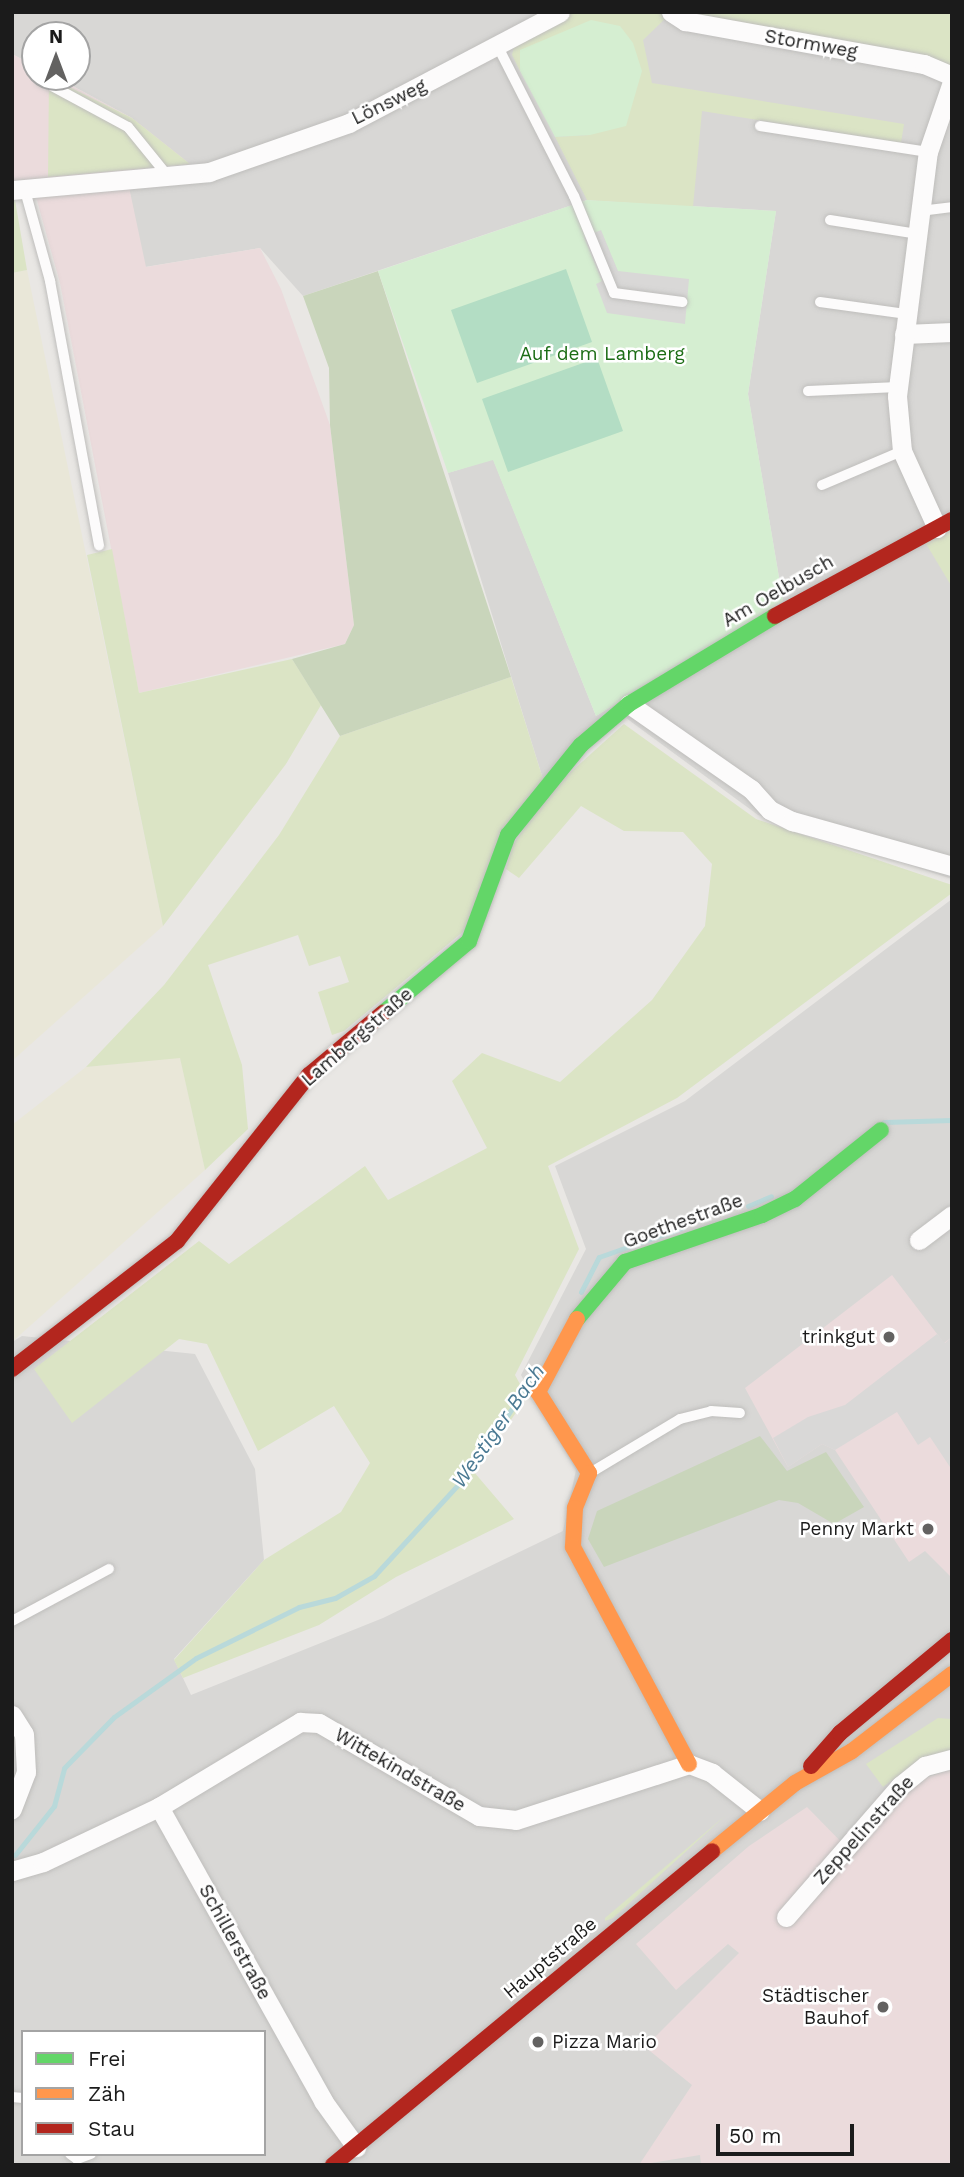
<!DOCTYPE html>
<html>
<head>
<meta charset="utf-8">
<style>
	body { margin:0 }
	#map { position:relative; width:964px; height:2177px; overflow:hidden; background:#e9e7e4; font-family:"Work Sans",sans-serif }
	div>[style] { position:absolute }
	.residential>* { inset:0; background:#d8d7d5 }
	.commercial>* { inset:0; background:#ebdbdc }
	.farmland>* { inset:0; background:#e9e7d8 }
	.grass>* { inset:0; background:#dbe4c5 }
	.forest>* { inset:0; background:#c9d5bb }
	.park>* { inset:0; background:#d5eed1 }
	.pitch>* { inset:0; background:#b3ddc4 }
	.parking>* { inset:0; background:#d9d8d7 }
	.stream>* { height:5px; margin:-2.5px; padding:0 2.5px; transform-origin:2.5px; border-radius:2.5px; background:#b9d9da }
	.roads { filter:drop-shadow(0 0 2px #bfbebc) drop-shadow(0 0 2px #bfbebc) }
	.lane>* { height:10px; margin:-5px; padding:0 5px; transform-origin:5px; border-radius:5px; background:#fcfbfb }
	.street>* { height:19px; margin:-9.5px; padding:0 9.5px; transform-origin:9.5px; border-radius:9.5px; background:#fcfbfb }
	.fast>* { height:16px; margin:-8px; padding:0 8px; transform-origin:8px; border-radius:8px; background:#63d668 }
	.slow>* { height:16px; margin:-8px; padding:0 8px; transform-origin:8px; border-radius:8px; background:#ff974d }
	.jam>* { height:16px; margin:-8px; padding:0 8px; transform-origin:8px; border-radius:8px; background:#b3261e }
	.dots>* { width:19px; height:19px; translate:-50% -50%; box-sizing:border-box; border:4px solid #fff; border-radius:50% }
	span { translate:-50% -50%; white-space:nowrap; text-align:center; line-height:1.15; -webkit-text-stroke:5px #fff; paint-order:stroke }
	.street-label { font-size:19px; color:#1b1b1b }
	.park-label { font-size:19px; color:#1c6d15 }
	.poi-label { font-size:19px; color:#1b1b1b }
	.right { translate:-100% -50%; text-align:right }
	.left { translate:0 -50%; text-align:left }
	.water-label { font-size:21px; color:#4b7a93; font-style:italic }
	.frame { position:absolute; inset:0; border:14px solid #1b1b1b; pointer-events:none }
	.legend { position:absolute; left:21px; top:2030px; width:245px; height:126px; box-sizing:border-box; background:#fff; border:2px solid #a4a4a4; margin:0; padding:9px 12px; list-style:none; font-size:21px; color:#1b1b1b }
	.legend li { display:flex; align-items:center; gap:14px; height:35px }
	.legend b { width:35px; border:2px solid #a4a4a4 }
	.north { position:absolute; left:21px; top:21px; width:70px; height:70px; box-sizing:border-box; background:#fff; border:2px solid #a4a4a4; border-radius:50%; rotate:0deg; font-size:19px; font-weight:700; line-height:28px; text-align:center; color:#1b1b1b }
	.north::after { content:''; display:block; margin:auto; width:24px; height:32px; background:#636261; clip-path:polygon(50% 0,100% 100%,50% 72%,0 100%) }
	.scale { position:absolute; left:716px; top:2124px; width:138px; height:32px; box-sizing:border-box; border:4px solid #1b1b1b; border-top:0; padding-left:9px; font-size:21px; line-height:24px; white-space:nowrap; color:#1b1b1b; -webkit-text-stroke:5px #fff; paint-order:stroke }
</style>
</head>
<body>
<div id="map">
	<div class="residential">
		<div style="clip-path:polygon(12px 12px,952px 12px,952px 879px,758px 815px,626px 718px,543px 779px,448px 473px,493px 459px,596px 716px,783px 601px,748px 394px,776px 211px,587px 200px,303px 296px,260px 248px,145px 267px,125px 170px,132px 118px,56px 77px,77px 77px,77px 35px,35px 35px,35px 66px,12px 54px)"></div>
		<div style="clip-path:polygon(evenodd,952px 899px,952px 2165px,12px 2165px,12px 1342px,22px 1336px,195px 1354px,255px 1469px,264px 1560px,174px 1659px,191px 1695px,383px 1618px,563px 1531px,576px 1470px,521px 1375px,586px 1249px,555px 1166px,685px 1101px,952px 899px,23px 2032px,264px 2032px,264px 2154px,23px 2154px,23px 2032px)"></div>
	</div>
	<div class="commercial">
		<div style="clip-path:polygon(12px 54px,35px 66px,35px 77px,56px 77px,132px 118px,190px 164px,12px 182px)"></div>
		<div style="clip-path:polygon(129px 187px,146px 267px,260px 248px,281px 289px,330px 425px,354px 625px,345px 644px,139px 693px,60px 283px,36px 197px)"></div>
		<div style="clip-path:polygon(892px 1275px,944px 1343px,952px 1337px,952px 1578px,925px 1551px,909px 1562px,835px 1450px,822px 1444px,788px 1467px,745px 1388px)"></div>
		<div style="clip-path:polygon(952px 1769px,952px 2165px,701px 2165px,700px 2155px,639px 2165px,692px 2085px,645px 2047px,739px 1953px,728px 1944px,676px 1990px,636px 1944px,749px 1846px,807px 1807px,850px 1851px,913px 1782px)"></div>
	</div>
	<div class="farmland">
		<div style="clip-path:polygon(27px 270px,163px 926px,12px 1061px,12px 273px)"></div>
		<div style="clip-path:polygon(180px 1057px,205px 1170px,12px 1342px,12px 1125px,86px 1067px)"></div>
	</div>
	<div class="grass">
		<div style="clip-path:polygon(569px 12px,666px 12px,668px 16px,643px 40px,652px 83px,904px 124px,901px 143px,702px 111px,693px 207px,587px 200px,555px 137px,590px 135px,520px 50px,520px 71px,512px 55px,515px 42px)"></div>
		<div style="clip-path:polygon(680px 12px,952px 12px,952px 70px)"></div>
		<div style="clip-path:polygon(49px 77px,132px 118px,190px 164px,48px 177px)"></div>
		<div style="clip-path:polygon(15px 200px,27px 270px,12px 273px,12px 201px)"></div>
		<div style="clip-path:polygon(952px 527px,952px 587px,925px 542px)"></div>
		<div style="clip-path:polygon(112px 549px,139px 693px,292px 659px,321px 705px,286px 764px,163px 926px,87px 555px)"></div>
		<div style="clip-path:polygon(511px 677px,543px 779px,465px 930px,344px 1031px,332px 1035px,318px 992px,349px 982px,340px 956px,309px 966px,298px 935px,208px 965px,242px 1065px,248px 1129px,205px 1170px,180px 1058px,86px 1067px,164px 985px,221px 911px,279px 835px,340px 736px)"></div>
		<div style="clip-path:polygon(624px 724px,756px 819px,952px 885px,952px 893px,677px 1098px,548px 1166px,579px 1249px,515px 1375px,527px 1397px,474px 1472px,514px 1519px,396px 1577px,319px 1625px,183px 1678px,174px 1660px,264px 1560px,341px 1512px,370px 1463px,334px 1406px,258px 1451px,207px 1344px,179px 1339px,72px 1423px,34px 1369px,199px 1241px,229px 1264px,365px 1166px,388px 1200px,487px 1148px,452px 1081px,482px 1053px,560px 1082px,652px 1000px,705px 926px,712px 864px,683px 832px,624px 831px,581px 806px,519px 878px,506px 869px,512px 846px,552px 789px)"></div>
		<div style="clip-path:polygon(938px 1718px,952px 1719px,952px 1754px,915px 1763px,883px 1787px,866px 1764px)"></div>
		<div style="clip-path:polygon(726px 1815px,613px 1918px,605px 1921px,605px 1918px)"></div>
	</div>
	<div class="forest">
		<div style="clip-path:polygon(378px 271px,511px 677px,340px 736px,292px 659px,345px 644px,354px 625px,330px 425px,329px 368px,303px 296px)"></div>
		<div style="clip-path:polygon(760px 1436px,787px 1471px,826px 1452px,864px 1507px,834px 1524px,798px 1503px,779px 1500px,604px 1567px,588px 1539px,597px 1511px)"></div>
	</div>
	<div class="park">
		<div style="clip-path:polygon(591px 20px,620px 26px,633px 43px,642px 71px,626px 126px,590px 135px,555px 137px,520px 71px,520px 50px)"></div>
		<div style="clip-path:polygon(587px 200px,776px 211px,748px 394px,783px 601px,596px 716px,493px 460px,448px 473px,378px 271px)"></div>
	</div>
	<div class="pitch">
		<div style="clip-path:polygon(566px 269px,592px 342px,477px 383px,451px 310px)"></div>
		<div style="clip-path:polygon(597px 358px,623px 431px,508px 472px,482px 399px)"></div>
	</div>
	<div class="parking">
		<div style="clip-path:polygon(601px 230px,618px 271px,689px 279px,685px 324px,607px 313px,596px 284px,602px 281px,584px 237px)"></div>
		<div style="clip-path:polygon(937px 1334px,945px 1343px,952px 1337px,952px 1470px,930px 1437px,918px 1445px,897px 1412px,835px 1450px,822px 1444px,788px 1467px,773px 1438px,808px 1417px,845px 1405px)"></div>
	</div>
	<div class="stream">
		<div style="left:884px;top:1122px;width:68px;rotate:-1.7deg"></div>
		<div style="left:748px;top:1206px;width:25px;rotate:-23deg"></div>
		<div style="left:581px;top:1292px;width:39px;rotate:-63deg"></div>
		<div style="left:599px;top:1257px;width:88px;rotate:-19.3deg"></div>
		<div style="left:15px;top:1855px;width:63px;rotate:-51.5deg"></div>
		<div style="left:54px;top:1806px;width:39px;rotate:-75deg"></div>
		<div style="left:64px;top:1768px;width:71px;rotate:-45.6deg"></div>
		<div style="left:114px;top:1717px;width:101px;rotate:-35.7deg"></div>
		<div style="left:196px;top:1658px;width:115px;rotate:-26.3deg"></div>
		<div style="left:299px;top:1607px;width:37px;rotate:-14deg"></div>
		<div style="left:335px;top:1598px;width:45px;rotate:-29.4deg"></div>
		<div style="left:374px;top:1576px;width:136px;rotate:-47.4deg"></div>
		<div style="left:466px;top:1476px;width:114px;rotate:-55.8deg"></div>
	</div>
	<div class="roads">
		<div class="lane">
			<div style="left:498px;top:47px;width:167px;rotate:63deg"></div>
			<div style="left:574px;top:196px;width:105px;rotate:67.6deg"></div>
			<div style="left:614px;top:293px;width:69px;rotate:7.5deg"></div>
			<div style="left:41px;top:80px;width:99px;rotate:28.4deg"></div>
			<div style="left:128px;top:127px;width:62px;rotate:50.9deg"></div>
			<div style="left:760px;top:126px;width:170px;rotate:8.8deg"></div>
			<div style="left:24px;top:187px;width:98px;rotate:74.5deg"></div>
			<div style="left:50px;top:281px;width:269px;rotate:79.5deg"></div>
			<div style="left:920px;top:211px;width:32px;rotate:-7deg"></div>
			<div style="left:830px;top:220px;width:88px;rotate:9.1deg"></div>
			<div style="left:820px;top:302px;width:88px;rotate:7.9deg"></div>
			<div style="left:808px;top:391px;width:90px;rotate:-2.5deg"></div>
			<div style="left:822px;top:485px;width:87px;rotate:-23deg"></div>
			<div style="left:590px;top:1473px;width:105px;rotate:-31deg"></div>
			<div style="left:680px;top:1419px;width:32px;rotate:-14deg"></div>
			<div style="left:711px;top:1411px;width:29px;rotate:4deg"></div>
			<div style="left:12px;top:1621px;width:110px;rotate:-28.2deg"></div>
			<div style="left:12px;top:2097px;width:11px;rotate:5deg"></div>
			<div style="left:70px;top:2154px;width:9px;rotate:36deg"></div>
			<div style="left:77px;top:2159px;width:15px;rotate:-20deg"></div>
		</div>
		<div class="street">
			<div style="left:671px;top:12px;width:17px;rotate:33deg"></div>
			<div style="left:685px;top:21px;width:243px;rotate:10.2deg"></div>
			<div style="left:924px;top:64px;width:30px;rotate:23deg"></div>
			<div style="left:12px;top:190px;width:198px;rotate:-5.2deg"></div>
			<div style="left:209px;top:172px;width:148px;rotate:-19.3deg"></div>
			<div style="left:349px;top:123px;width:238px;rotate:-27.7deg"></div>
			<div style="left:904px;top:334px;width:48px;rotate:-2.4deg"></div>
			<div style="left:937px;top:528px;width:85px;rotate:-114.4deg"></div>
			<div style="left:902px;top:451px;width:55px;rotate:-95.2deg"></div>
			<div style="left:897px;top:396px;width:246px;rotate:-82.8deg"></div>
			<div style="left:928px;top:152px;width:74px;rotate:-71.1deg"></div>
			<div style="left:629px;top:704px;width:149px;rotate:34.9deg"></div>
			<div style="left:751px;top:789px;width:28px;rotate:48deg"></div>
			<div style="left:770px;top:810px;width:25px;rotate:27deg"></div>
			<div style="left:792px;top:821px;width:166px;rotate:15.7deg"></div>
			<div style="left:919px;top:1240px;width:41px;rotate:-37.1deg"></div>
			<div style="left:12px;top:1715px;width:22px;rotate:58deg"></div>
			<div style="left:24px;top:1734px;width:38px;rotate:87deg"></div>
			<div style="left:26px;top:1772px;width:40px;rotate:111deg"></div>
			<div style="left:159px;top:1807px;width:337px;rotate:60.8deg"></div>
			<div style="left:323px;top:2101px;width:57px;rotate:54.3deg"></div>
			<div style="left:12px;top:1871px;width:32px;rotate:-16deg"></div>
			<div style="left:43px;top:1862px;width:128px;rotate:-25.4deg"></div>
			<div style="left:159px;top:1807px;width:165px;rotate:-31.1deg"></div>
			<div style="left:300px;top:1722px;width:19px;rotate:3deg"></div>
			<div style="left:319px;top:1723px;width:185px;rotate:30.2deg"></div>
			<div style="left:479px;top:1816px;width:37px;rotate:6deg"></div>
			<div style="left:516px;top:1820px;width:182px;rotate:-17.9deg"></div>
			<div style="left:689px;top:1764px;width:25px;rotate:21deg"></div>
			<div style="left:712px;top:1773px;width:61px;rotate:38.4deg"></div>
			<div style="left:786px;top:1917px;width:174px;rotate:-49deg"></div>
			<div style="left:900px;top:1786px;width:32px;rotate:-39deg"></div>
			<div style="left:925px;top:1766px;width:28px;rotate:-15deg"></div>
		</div>
		<div class="fast">
			<div style="left:383px;top:1013px;width:112px;rotate:-39.9deg"></div>
			<div style="left:469px;top:941px;width:113px;rotate:-69.8deg"></div>
			<div style="left:508px;top:835px;width:116px;rotate:-51deg"></div>
			<div style="left:581px;top:745px;width:63px;rotate:-40.5deg"></div>
			<div style="left:629px;top:704px;width:170px;rotate:-31.1deg"></div>
			<div style="left:577px;top:1319px;width:75px;rotate:-49.9deg"></div>
			<div style="left:625px;top:1262px;width:145px;rotate:-18.9deg"></div>
			<div style="left:762px;top:1215px;width:37px;rotate:-26deg"></div>
			<div style="left:795px;top:1199px;width:110px;rotate:-38.7deg"></div>
		</div>
		<div class="slow">
			<div style="left:577px;top:1319px;width:83px;rotate:118.1deg"></div>
			<div style="left:538px;top:1392px;width:96px;rotate:57.8deg"></div>
			<div style="left:589px;top:1473px;width:38px;rotate:112deg"></div>
			<div style="left:575px;top:1508px;width:39px;rotate:93deg"></div>
			<div style="left:573px;top:1547px;width:246px;rotate:61.9deg"></div>
			<div style="left:712px;top:1851px;width:107px;rotate:-39.3deg"></div>
			<div style="left:795px;top:1783px;width:65px;rotate:-29.3deg"></div>
			<div style="left:852px;top:1751px;width:126px;rotate:-37.6deg"></div>
		</div>
		<div class="jam">
			<div style="left:775px;top:616px;width:201px;rotate:-28.5deg"></div>
			<div style="left:12px;top:1369px;width:209px;rotate:-37.8deg"></div>
			<div style="left:177px;top:1241px;width:212px;rotate:-51.5deg"></div>
			<div style="left:309px;top:1075px;width:97px;rotate:-40deg"></div>
			<div style="left:811px;top:1766px;width:44px;rotate:-48.7deg"></div>
			<div style="left:840px;top:1733px;width:146px;rotate:-39.7deg"></div>
			<div style="left:333px;top:2165px;width:492px;rotate:-39.6deg"></div>
		</div>
	</div>
	<div class="dots">
		<div style="left:889px;top:1337px;background:#636261"></div>
		<div style="left:928px;top:1529px;background:#636261"></div>
		<div style="left:883px;top:2007px;background:#636261"></div>
		<div style="left:538px;top:2042px;background:#636261"></div>
	</div>
	<div class="street-label">
		<span style="left:811px;top:44px;rotate:10deg">Stormweg</span>
		<span style="left:389px;top:102px;rotate:-26deg">Lönsweg</span>
		<span style="left:778px;top:591px;rotate:-30deg">Am Oelbusch</span>
		<span style="left:357px;top:1037px;rotate:-41deg">Lambergstraße</span>
		<span style="left:683px;top:1221px;rotate:-20deg">Goethestraße</span>
		<span style="left:400px;top:1770px;rotate:30deg">Wittekindstraße</span>
		<span style="left:864px;top:1830px;rotate:-48deg">Zeppelinstraße</span>
		<span style="left:235px;top:1942px;rotate:61deg">Schillerstraße</span>
		<span style="left:550px;top:1958px;rotate:-40deg">Hauptstraße</span>
	</div>
	<div class="park-label">
		<span style="left:602px;top:354px">Auf dem Lamberg</span>
	</div>
	<div class="poi-label">
		<span class="right" style="left:875px;top:1337px">trinkgut</span>
		<span class="right" style="left:914px;top:1529px">Penny Markt</span>
		<span class="right" style="left:869px;top:2007px">Städtischer<br>Bauhof</span>
		<span class="left" style="left:552px;top:2042px">Pizza Mario</span>
	</div>
	<div class="water-label">
		<span style="left:498px;top:1426px;rotate:-55deg">Westiger Bach</span>
	</div>
	<div class="frame"></div>
	<ul class="legend">
	<li><b style="height:9px;background:#63d668"></b>Frei</li>
	<li><b style="height:9px;background:#ff974d"></b>Zäh</li>
	<li><b style="height:9px;background:#b3261e"></b>Stau</li>
	</ul>
	<div class="north">N</div>
	<div class="scale">50 m</div>
</div>
</body>
</html>
